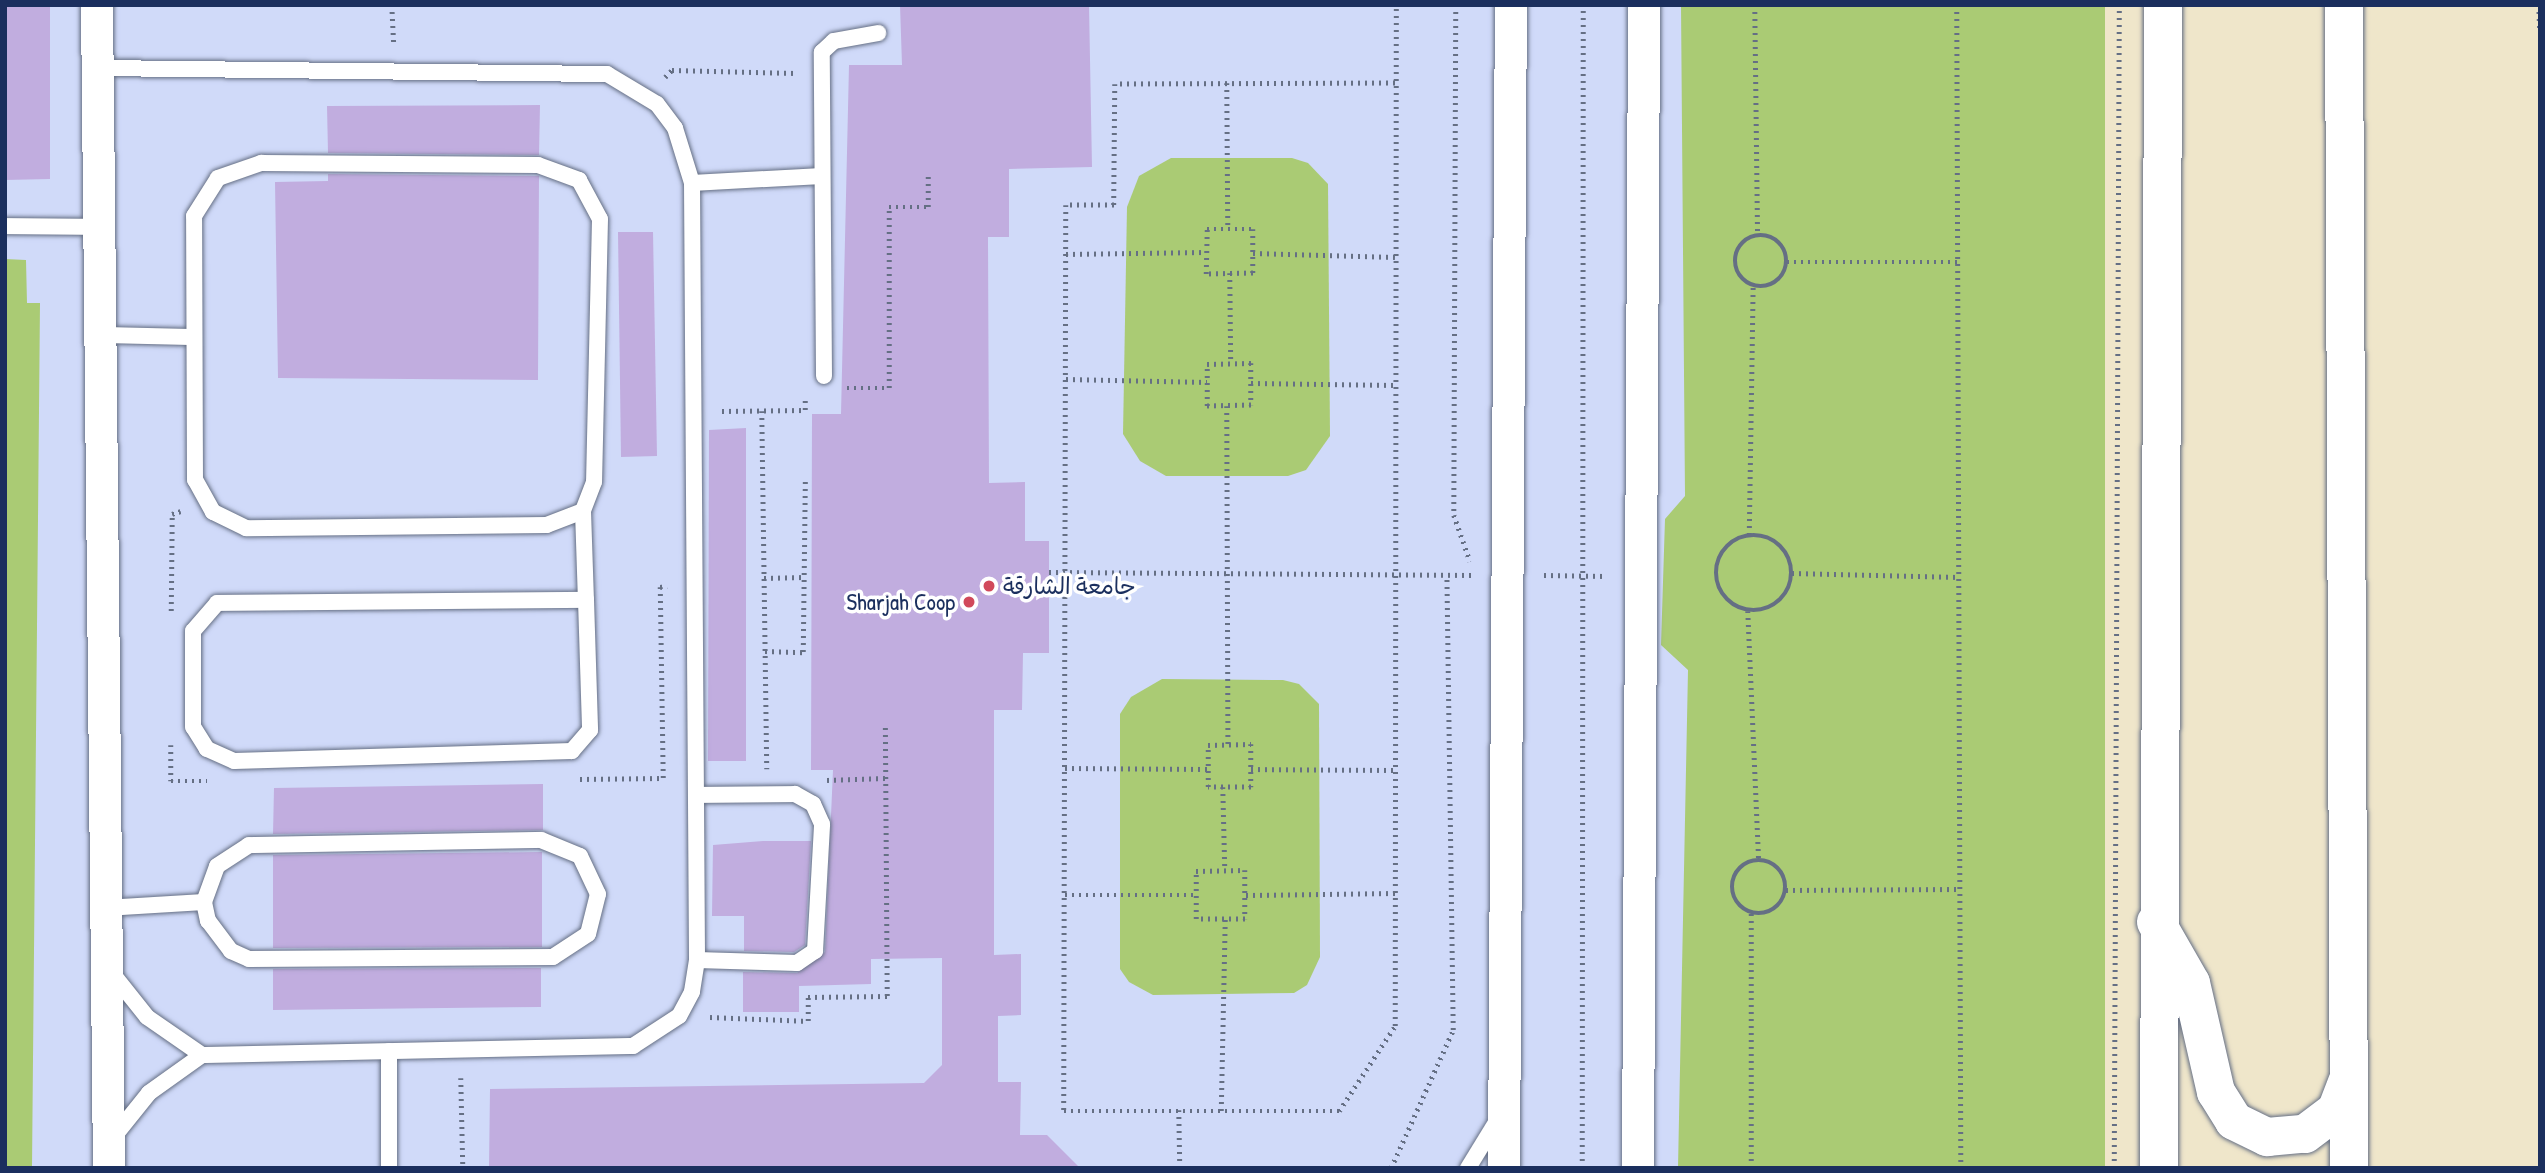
<!DOCTYPE html>
<html>
<head>
<meta charset="utf-8">
<style>
	body { margin:0 }
	#map { position:relative; width:2545px; height:1173px; overflow:hidden; background:#efe6ca; font-family:"Patrick Hand","Playpen Sans Arabic",sans-serif }
	div>[style] { position:absolute }
	.built>* { inset:0; background:#d0daf9 }
	.green>* { inset:0; background:#aacb74 }
	.building>* { inset:0; background:#c1addf }
	.path>* { height:4.5px; margin-top:-2.25px; transform-origin:0; background:repeating-linear-gradient(90deg,#656f84 0 2px,transparent 0 7px) }
	.path>.ring { margin:-2.25px; padding:0; box-sizing:content-box; background:none; border:4.5px solid #656f84; border-radius:50% }
	.roads { filter:drop-shadow(0 0 2px #656f84) drop-shadow(0 0 2px #656f84) }
	.lane>* { height:16px; margin:-8px; padding:0 8px; transform-origin:8px; border-radius:8px; background:#fff }
	.street>* { height:32px; margin:-16px; padding:0 16px; transform-origin:16px; border-radius:16px; background:#fff }
	.secondary>* { height:38px; margin:-19px; padding:0 19px; transform-origin:19px; border-radius:19px; background:#fff }
	.dots>* { width:19px; height:19px; translate:-50% -50%; box-sizing:border-box; border:4px solid #fff; border-radius:50% }
	span { translate:-50% -50%; white-space:nowrap; text-align:center; line-height:1.15; -webkit-text-stroke:7px #fff; paint-order:stroke }
	.poi-label { font-size:23px; color:#1b2f5e }
	.left { translate:0 -50%; text-align:left }
	.right { translate:-100% -50%; text-align:right }
	.frame { position:absolute; inset:0; border:7px solid #1b2f5e; pointer-events:none }
</style>
</head>
<body>
<div id="map">
	<div class="built">
		<div style="clip-path:polygon(5px 5px,1970px 5px,1976px 1168px,5px 1168px)"></div>
	</div>
	<div class="green">
		<div style="clip-path:polygon(1681px 5px,2105px 5px,2105px 1168px,1678px 1168px,1688px 670px,1661px 645px,1665px 519px,1685px 496px)"></div>
		<div style="clip-path:polygon(1171px 158px,1292px 158px,1308px 163px,1328px 184px,1330px 436px,1306px 470px,1288px 476px,1166px 476px,1140px 461px,1123px 434px,1127px 207px,1139px 176px)"></div>
		<div style="clip-path:polygon(5px 259px,26px 260px,27px 303px,40px 303px,32px 1168px,5px 1168px)"></div>
		<div style="clip-path:polygon(1162px 679px,1283px 680px,1299px 684px,1319px 704px,1320px 957px,1307px 985px,1294px 993px,1153px 995px,1129px 982px,1120px 969px,1120px 714px,1131px 697px)"></div>
	</div>
	<div class="building">
		<div style="clip-path:polygon(5px 5px,50px 5px,50px 179px,5px 180px)"></div>
		<div style="clip-path:polygon(900px 5px,1089px 5px,1092px 167px,1009px 169px,1009px 237px,988px 237px,989px 483px,1025px 482px,1025px 541px,1049px 541px,1049px 653px,1023px 653px,1022px 710px,994px 710px,994px 955px,1021px 954px,1021px 1015px,998px 1016px,998px 1082px,1021px 1082px,1020px 1135px,1047px 1135px,1080px 1168px,489px 1168px,490px 1089px,924px 1083px,942px 1065px,942px 958px,871px 959px,871px 984px,799px 986px,799px 1012px,743px 1012px,743px 972px,797px 973px,825px 952px,833px 770px,811px 770px,812px 414px,841px 414px,849px 65px,902px 65px)"></div>
		<div style="clip-path:polygon(540px 105px,539px 155px,328px 153px,327px 106px)"></div>
		<div style="clip-path:polygon(328px 174px,539px 176px,538px 380px,278px 378px,275px 182px,328px 181px)"></div>
		<div style="clip-path:polygon(618px 232px,653px 232px,657px 456px,621px 457px)"></div>
		<div style="clip-path:polygon(746px 428px,746px 761px,708px 761px,709px 430px)"></div>
		<div style="clip-path:polygon(543px 784px,543px 830px,273px 834px,274px 788px)"></div>
		<div style="clip-path:polygon(763px 841px,811px 841px,805px 945px,794px 952px,744px 951px,744px 916px,712px 916px,713px 845px)"></div>
		<div style="clip-path:polygon(542px 852px,542px 947px,273px 948px,273px 855px)"></div>
		<div style="clip-path:polygon(541px 968px,541px 1007px,273px 1010px,273px 969px)"></div>
	</div>
	<div class="path">
		<div style="left:186px;top:5px;width:171px"></div>
		<div style="left:392px;top:5px;width:41px;rotate:87.2deg"></div>
		<div style="left:1456px;top:5px;width:510px;rotate:90.22deg"></div>
		<div style="left:1454px;top:515px;width:49px;rotate:70.8deg"></div>
		<div style="left:1755px;top:5px;width:230px;rotate:89.3deg"></div>
		<div style="left:1957px;top:5px;width:1163px;rotate:89.8deg"></div>
		<div style="left:2539px;top:5px;width:27px;rotate:88deg"></div>
		<div style="left:665px;top:77px;width:10px;rotate:-45deg"></div>
		<div style="left:672px;top:70px;width:124px;rotate:1.4deg"></div>
		<div style="left:1227px;top:83px;width:146px;rotate:89.6deg"></div>
		<div style="left:1395px;top:83px;width:280px;rotate:179.8deg"></div>
		<div style="left:1115px;top:84px;width:121px;rotate:90.5deg"></div>
		<div style="left:1114px;top:205px;width:48px;rotate:180deg"></div>
		<div style="left:1066px;top:205px;width:906px;rotate:90.13deg"></div>
		<div style="left:1064px;top:1111px;width:275px"></div>
		<div style="left:1339px;top:1111px;width:102px;rotate:-56.6deg"></div>
		<div style="left:1395px;top:1026px;width:1021px;rotate:-89.94deg"></div>
		<div style="left:1207px;top:229px;width:46px"></div>
		<div style="left:1253px;top:229px;width:44px;rotate:90deg"></div>
		<div style="left:1253px;top:273px;width:47px;rotate:178.8deg"></div>
		<div style="left:1206px;top:274px;width:45px;rotate:-88.7deg"></div>
		<div class="ring" style="left:1735px;top:235px;width:47.5px;height:47.5px"></div>
		<div style="left:1253px;top:253px;width:142px;rotate:1.6deg"></div>
		<div style="left:1066px;top:254px;width:140px;rotate:-0.8deg"></div>
		<div style="left:1787px;top:262px;width:172px"></div>
		<div style="left:1230px;top:273px;width:90px;rotate:89.4deg"></div>
		<div style="left:1251px;top:363px;width:42px;rotate:90deg"></div>
		<div style="left:1251px;top:405px;width:44px;rotate:178.7deg"></div>
		<div style="left:1207px;top:406px;width:42px;rotate:-90deg"></div>
		<div style="left:1207px;top:364px;width:44px;rotate:-1.3deg"></div>
		<div style="left:1066px;top:379px;width:141px;rotate:1.2deg"></div>
		<div style="left:1251px;top:383px;width:144px;rotate:0.8deg"></div>
		<div style="left:847px;top:388px;width:42px"></div>
		<div style="left:889px;top:388px;width:181px;rotate:-90deg"></div>
		<div style="left:889px;top:207px;width:39px"></div>
		<div style="left:928px;top:207px;width:35px;rotate:-90deg"></div>
		<div style="left:1227px;top:406px;width:339px;rotate:89.8deg"></div>
		<div style="left:722px;top:411px;width:83px;rotate:-0.7deg"></div>
		<div style="left:805px;top:410px;width:13px;rotate:-90deg"></div>
		<div style="left:762px;top:411px;width:358px;rotate:89.2deg"></div>
		<div style="left:1749px;top:535px;width:250px;rotate:-89.1deg"></div>
		<div class="ring" style="left:1716px;top:535px;width:71.5px;height:71.5px"></div>
		<div style="left:1049px;top:572px;width:423px;rotate:0.4deg"></div>
		<div style="left:1792px;top:573px;width:167px;rotate:1.4deg"></div>
		<div style="left:1544px;top:575px;width:61px;rotate:0.9deg"></div>
		<div style="left:764px;top:578px;width:40px;rotate:-1.4deg"></div>
		<div style="left:171px;top:611px;width:97px;rotate:-89.4deg"></div>
		<div style="left:172px;top:514px;width:9px;rotate:-18deg"></div>
		<div style="left:1748px;top:611px;width:249px;rotate:87.5deg"></div>
		<div style="left:765px;top:651px;width:38px;rotate:2deg"></div>
		<div style="left:803px;top:652px;width:172px;rotate:-89.3deg"></div>
		<div style="left:1251px;top:744px;width:43px;rotate:90deg"></div>
		<div style="left:1251px;top:787px;width:43px;rotate:180deg"></div>
		<div style="left:1208px;top:787px;width:42px;rotate:-90deg"></div>
		<div style="left:1208px;top:745px;width:43px;rotate:-1.3deg"></div>
		<div style="left:171px;top:745px;width:36px;rotate:90deg"></div>
		<div style="left:171px;top:781px;width:36px"></div>
		<div style="left:1065px;top:768px;width:143px;rotate:0.4deg"></div>
		<div style="left:1251px;top:769px;width:143px;rotate:0.4deg"></div>
		<div style="left:580px;top:779px;width:83px;rotate:-0.7deg"></div>
		<div style="left:663px;top:778px;width:191px;rotate:-90.9deg"></div>
		<div style="left:660px;top:587px;width:7px;rotate:-8deg"></div>
		<div style="left:827px;top:780px;width:58px;rotate:-2deg"></div>
		<div style="left:1223px;top:787px;width:83px;rotate:88.6deg"></div>
		<div class="ring" style="left:1732px;top:860px;width:49.5px;height:49.5px"></div>
		<div style="left:1245px;top:870px;width:49px;rotate:90deg"></div>
		<div style="left:1245px;top:919px;width:49px;rotate:180deg"></div>
		<div style="left:1196px;top:919px;width:48px;rotate:-90deg"></div>
		<div style="left:1196px;top:871px;width:49px;rotate:-1.2deg"></div>
		<div style="left:1786px;top:890px;width:173px;rotate:-0.3deg"></div>
		<div style="left:1065px;top:895px;width:131px"></div>
		<div style="left:1246px;top:895px;width:149px;rotate:-0.8deg"></div>
		<div style="left:808px;top:997px;width:79px;rotate:-0.7deg"></div>
		<div style="left:887px;top:996px;width:273px;rotate:-90.4deg"></div>
		<div style="left:710px;top:1017px;width:98px;rotate:2.3deg"></div>
		<div style="left:808px;top:1021px;width:26px;rotate:-90deg"></div>
		<div style="left:461px;top:1078px;width:90px;rotate:88.7deg"></div>
		<div style="left:1179px;top:1110px;width:58px;rotate:89deg"></div>
		<div style="left:1221px;top:1111px;width:192px;rotate:-88.8deg"></div>
		<div style="left:1391px;top:1168px;width:151px;rotate:-65.8deg"></div>
		<div style="left:1453px;top:1030px;width:455px;rotate:-90.8deg"></div>
		<div style="left:1582px;top:1168px;width:1163px;rotate:-89.95deg"></div>
		<div style="left:1751px;top:1168px;width:255px;rotate:-90deg"></div>
		<div style="left:2114px;top:1168px;width:1163px;rotate:-89.75deg"></div>
	</div>
	<div class="roads">
		<div class="lane">
			<div style="left:98px;top:68px;width:509px;rotate:0.68deg"></div>
			<div style="left:607px;top:74px;width:58px;rotate:31deg"></div>
			<div style="left:657px;top:104px;width:30px;rotate:53deg"></div>
			<div style="left:675px;top:128px;width:58px;rotate:72.8deg"></div>
			<div style="left:692px;top:183px;width:777px;rotate:89.63deg"></div>
			<div style="left:697px;top:960px;width:32px;rotate:99deg"></div>
			<div style="left:692px;top:992px;width:27px;rotate:118deg"></div>
			<div style="left:679px;top:1016px;width:55px;rotate:146.9deg"></div>
			<div style="left:633px;top:1046px;width:431px;rotate:178.8deg"></div>
			<div style="left:202px;top:1055px;width:65px;rotate:144.4deg"></div>
			<div style="left:149px;top:1093px;width:59px;rotate:128.8deg"></div>
			<div style="left:261px;top:163px;width:277px;rotate:0.4deg"></div>
			<div style="left:538px;top:165px;width:44px;rotate:20.1deg"></div>
			<div style="left:579px;top:180px;width:44px;rotate:61.7deg"></div>
			<div style="left:600px;top:219px;width:263px;rotate:91.3deg"></div>
			<div style="left:594px;top:482px;width:31px;rotate:111deg"></div>
			<div style="left:583px;top:511px;width:39px;rotate:159deg"></div>
			<div style="left:547px;top:525px;width:301px;rotate:179.4deg"></div>
			<div style="left:246px;top:528px;width:37px;rotate:-154deg"></div>
			<div style="left:213px;top:512px;width:37px;rotate:-119deg"></div>
			<div style="left:195px;top:480px;width:264px;rotate:-90.2deg"></div>
			<div style="left:194px;top:216px;width:45px;rotate:-57.7deg"></div>
			<div style="left:218px;top:178px;width:46px;rotate:-19.2deg"></div>
			<div style="left:692px;top:183px;width:130px;rotate:-3.1deg"></div>
			<div style="left:5px;top:226px;width:96px;rotate:0.6deg"></div>
			<div style="left:102px;top:335px;width:91px;rotate:1.3deg"></div>
			<div style="left:824px;top:376px;width:324px;rotate:-90.4deg"></div>
			<div style="left:822px;top:52px;width:16px;rotate:-43deg"></div>
			<div style="left:834px;top:41px;width:45px;rotate:-10.3deg"></div>
			<div style="left:583px;top:511px;width:89px;rotate:88.1deg"></div>
			<div style="left:586px;top:600px;width:130px;rotate:88.2deg"></div>
			<div style="left:590px;top:730px;width:28px;rotate:131deg"></div>
			<div style="left:572px;top:751px;width:338px;rotate:178.3deg"></div>
			<div style="left:234px;top:761px;width:30px;rotate:-156deg"></div>
			<div style="left:207px;top:749px;width:26px;rotate:-122deg"></div>
			<div style="left:193px;top:727px;width:96px;rotate:-90deg"></div>
			<div style="left:193px;top:631px;width:37px;rotate:-49deg"></div>
			<div style="left:217px;top:603px;width:369px;rotate:-0.5deg"></div>
			<div style="left:541px;top:840px;width:42px;rotate:22.3deg"></div>
			<div style="left:580px;top:856px;width:42px;rotate:64.7deg"></div>
			<div style="left:598px;top:894px;width:41px;rotate:104deg"></div>
			<div style="left:588px;top:934px;width:42px;rotate:146.7deg"></div>
			<div style="left:553px;top:957px;width:304px;rotate:179.6deg"></div>
			<div style="left:249px;top:959px;width:20px;rotate:-156deg"></div>
			<div style="left:231px;top:951px;width:38px;rotate:-127deg"></div>
			<div style="left:208px;top:921px;width:19px;rotate:-102deg"></div>
			<div style="left:204px;top:902px;width:38px;rotate:-70deg"></div>
			<div style="left:217px;top:866px;width:38px;rotate:-33deg"></div>
			<div style="left:249px;top:845px;width:292px;rotate:-1deg"></div>
			<div style="left:105px;top:908px;width:99px;rotate:-3.5deg"></div>
			<div style="left:697px;top:960px;width:100px;rotate:1.7deg"></div>
			<div style="left:797px;top:963px;width:22px;rotate:-34deg"></div>
			<div style="left:815px;top:951px;width:127px;rotate:-86.8deg"></div>
			<div style="left:822px;top:824px;width:22px;rotate:-114deg"></div>
			<div style="left:813px;top:804px;width:21px;rotate:-151deg"></div>
			<div style="left:795px;top:794px;width:97px;rotate:179.4deg"></div>
			<div style="left:112px;top:973px;width:56px;rotate:51.5deg"></div>
			<div style="left:147px;top:1017px;width:67px;rotate:34.6deg"></div>
			<div style="left:389px;top:1051px;width:117px;rotate:90deg"></div>
			<div style="left:1468px;top:1168px;width:57px;rotate:-58.5deg"></div>
		</div>
		<div class="street">
			<div style="left:97px;top:5px;width:1163px;rotate:89.41deg"></div>
			<div style="left:1504px;top:1168px;width:1163px;rotate:-89.66deg"></div>
			<div style="left:1638px;top:1168px;width:1163px;rotate:-89.7deg"></div>
		</div>
		<div class="secondary">
			<div style="left:2344px;top:5px;width:1163px;rotate:89.75deg"></div>
			<div style="left:2156px;top:922px;width:70px;rotate:60.2deg"></div>
			<div style="left:2191px;top:983px;width:112px;rotate:77.1deg"></div>
			<div style="left:2216px;top:1092px;width:34px;rotate:58deg"></div>
			<div style="left:2234px;top:1121px;width:37px;rotate:26deg"></div>
			<div style="left:2267px;top:1137px;width:38px;rotate:-5deg"></div>
			<div style="left:2305px;top:1134px;width:39px;rotate:-37deg"></div>
			<div style="left:2336px;top:1111px;width:31px;rotate:-69deg"></div>
			<div style="left:2159px;top:1168px;width:1163px;rotate:-89.8deg"></div>
		</div>
	</div>
	<div class="dots">
		<div style="left:989px;top:586px;background:#d1495b"></div>
		<div style="left:969px;top:602px;background:#d1495b"></div>
	</div>
	<div class="poi-label">
		<span class="left" style="left:1003px;top:586px">جامعة الشارقة</span>
		<span class="right" style="left:955px;top:602px">Sharjah Coop</span>
	</div>
	<div class="frame"></div>
</div>
</body>
</html>
